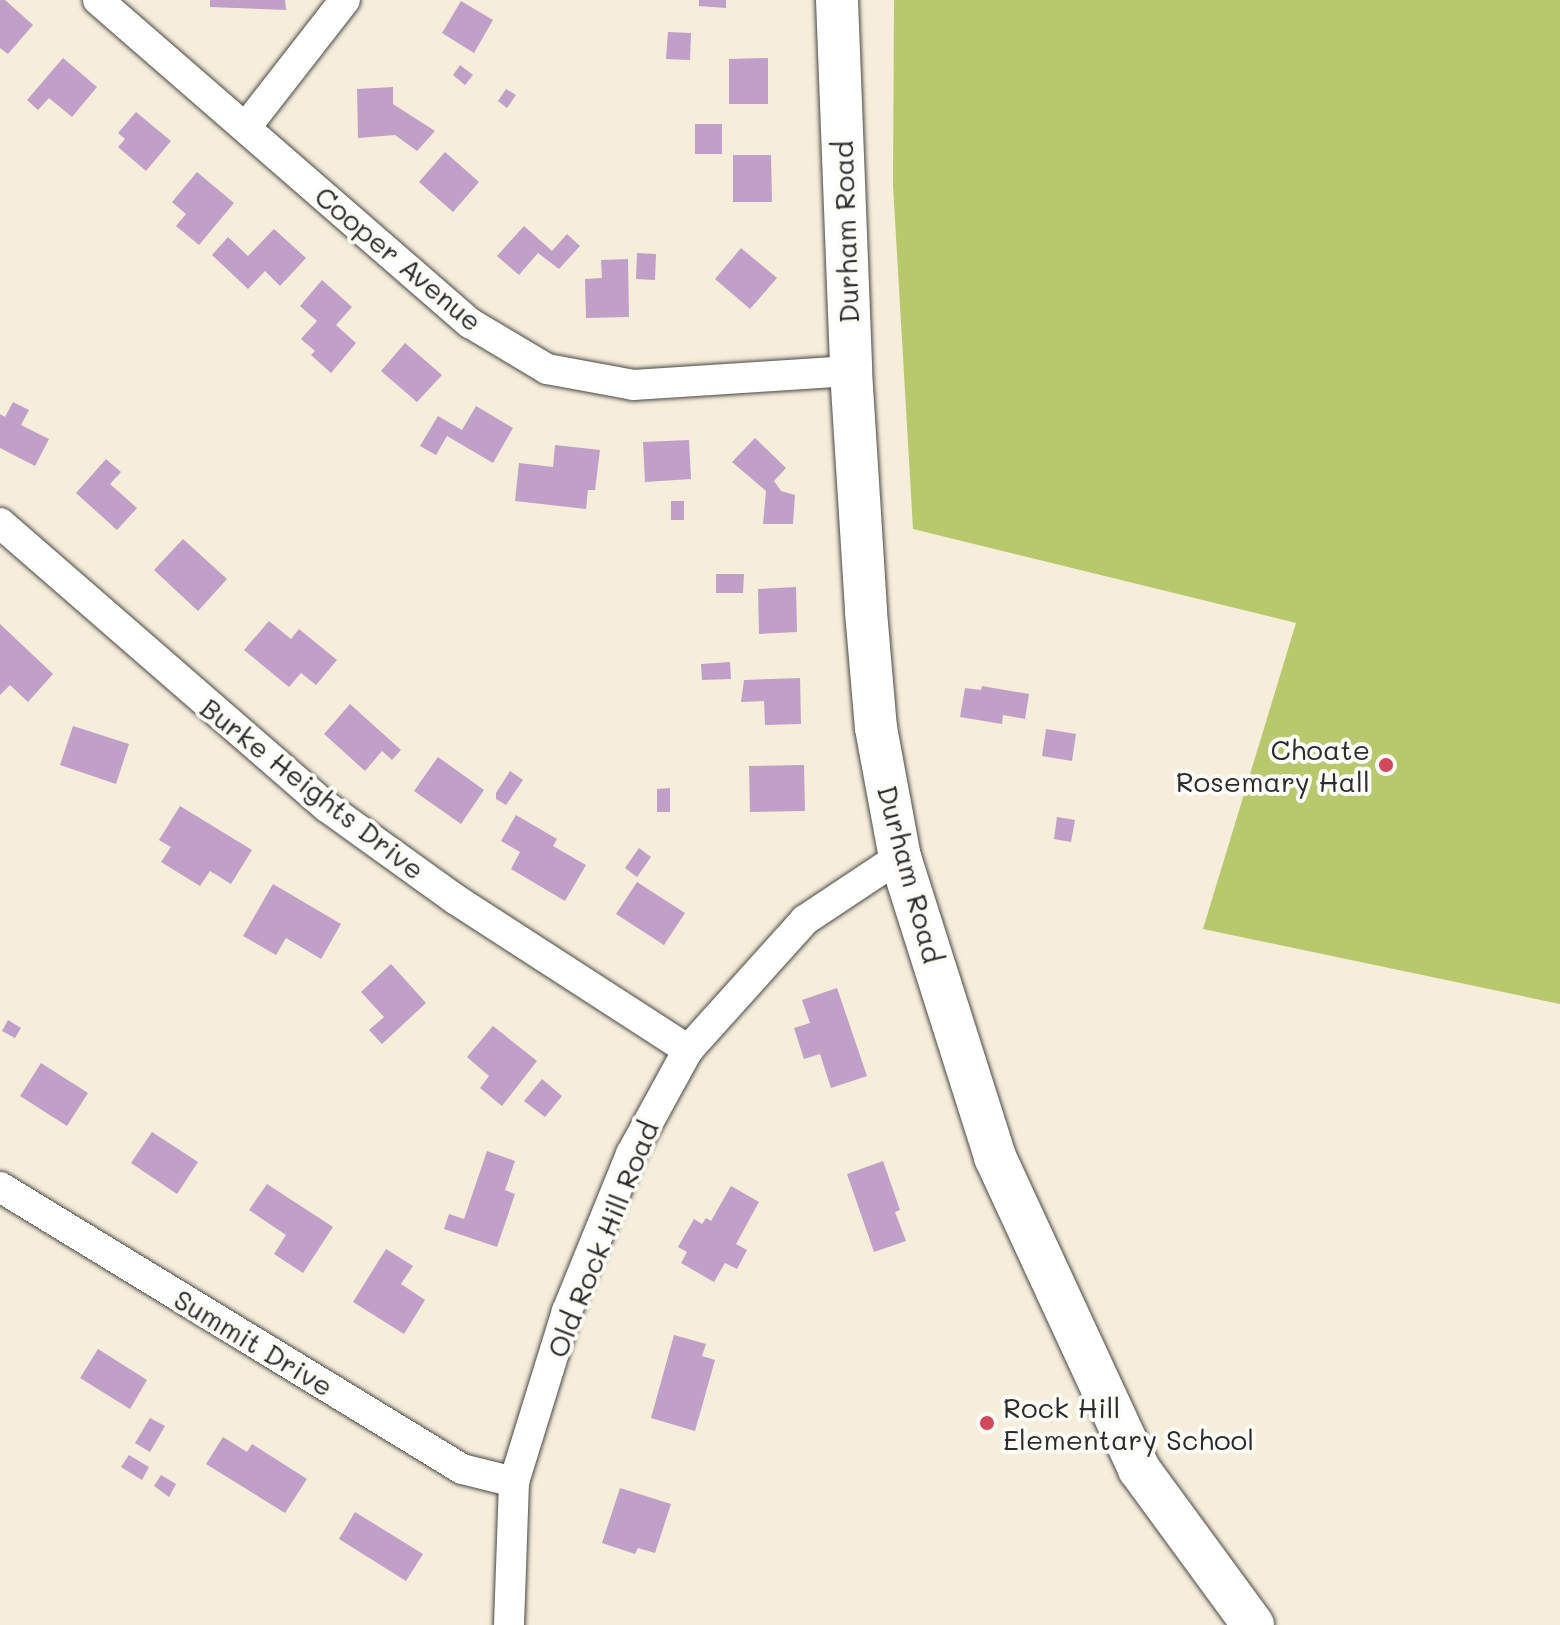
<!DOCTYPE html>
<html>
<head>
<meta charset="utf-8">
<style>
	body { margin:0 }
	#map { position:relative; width:1560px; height:1625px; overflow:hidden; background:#f6edda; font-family:Mali,sans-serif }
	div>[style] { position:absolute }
	.green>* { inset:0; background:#b7c96c }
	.building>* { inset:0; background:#c0a0c9 }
	.roads { filter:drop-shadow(0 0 2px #494845) drop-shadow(0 0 2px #494845) }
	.street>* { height:30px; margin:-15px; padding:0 15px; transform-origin:15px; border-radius:15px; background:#fff }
	.secondary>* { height:42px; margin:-21px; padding:0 21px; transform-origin:21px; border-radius:21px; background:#fff }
	.dots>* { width:22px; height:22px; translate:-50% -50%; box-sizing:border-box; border:4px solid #fdfcf7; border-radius:50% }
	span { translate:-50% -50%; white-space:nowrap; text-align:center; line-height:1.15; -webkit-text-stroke:8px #fdfcf7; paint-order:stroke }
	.street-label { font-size:28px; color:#2b2b2b }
	.poi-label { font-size:28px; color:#2b2b2b }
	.right { translate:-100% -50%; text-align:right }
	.left { translate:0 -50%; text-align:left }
</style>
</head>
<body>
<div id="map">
	<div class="green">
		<div style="clip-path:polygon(894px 0,1560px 0,1560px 1004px,1203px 929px,1296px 623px,913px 529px,893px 185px)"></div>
	</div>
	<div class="building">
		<div style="clip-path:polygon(0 0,5px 0,33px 25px,8px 54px,0 48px)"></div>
		<div style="clip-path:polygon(210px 0,285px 0,286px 10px,210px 7px)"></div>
		<div style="clip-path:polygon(699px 0,726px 0,726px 8px,699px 6px)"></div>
		<div style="clip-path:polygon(461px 1px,493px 20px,474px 53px,442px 33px)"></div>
		<div style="clip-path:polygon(668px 32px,691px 33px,690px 60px,666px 59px)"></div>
		<div style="clip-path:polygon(63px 58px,97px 87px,72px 117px,49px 98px,38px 110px,27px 100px)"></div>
		<div style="clip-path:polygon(768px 58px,768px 104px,729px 104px,729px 59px)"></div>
		<div style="clip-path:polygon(460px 65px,473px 75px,465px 85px,453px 75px)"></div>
		<div style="clip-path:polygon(393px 87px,393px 104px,435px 131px,417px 151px,395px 135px,358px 138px,357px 89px)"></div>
		<div style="clip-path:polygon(506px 89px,516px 95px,507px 108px,498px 101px)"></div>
		<div style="clip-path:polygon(136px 112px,171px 141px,146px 171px,118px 147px,125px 139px,118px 133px)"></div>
		<div style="clip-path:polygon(695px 124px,722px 124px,722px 154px,695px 154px)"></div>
		<div style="clip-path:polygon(445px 152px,479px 182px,453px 212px,419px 182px)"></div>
		<div style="clip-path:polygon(733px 155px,771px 155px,772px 202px,733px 202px)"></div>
		<div style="clip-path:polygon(197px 172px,234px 203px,199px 245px,176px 226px,186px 214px,172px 202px)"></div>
		<div style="clip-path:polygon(524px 226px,552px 251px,567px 234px,580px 246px,559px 269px,538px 253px,519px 275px,497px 256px)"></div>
		<div style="clip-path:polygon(274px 229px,306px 258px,280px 286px,265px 271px,248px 289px,212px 255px,228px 237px,248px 256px)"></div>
		<div style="clip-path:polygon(741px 248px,777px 278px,750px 309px,715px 279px)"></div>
		<div style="clip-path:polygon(637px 253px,656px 254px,655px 280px,636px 279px)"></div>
		<div style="clip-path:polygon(628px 259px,629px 317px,586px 318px,585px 279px,602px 278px,601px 260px)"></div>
		<div style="clip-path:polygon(322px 280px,352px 307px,336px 325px,356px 343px,331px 373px,311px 355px,315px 351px,301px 339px,317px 321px,300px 306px)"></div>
		<div style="clip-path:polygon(405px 343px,442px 375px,417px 402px,381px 371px)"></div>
		<div style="clip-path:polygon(13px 402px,29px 410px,21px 425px,49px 439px,35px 466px,0 448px,0 414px,5px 417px)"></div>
		<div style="clip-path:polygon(476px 406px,513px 428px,493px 463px,447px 436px,436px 455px,420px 446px,438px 416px,462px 430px)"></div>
		<div style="clip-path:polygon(755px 438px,786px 468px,774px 481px,781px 491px,795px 495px,793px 524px,763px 524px,766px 491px,732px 462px)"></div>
		<div style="clip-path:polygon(689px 440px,691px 479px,645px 482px,643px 442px)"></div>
		<div style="clip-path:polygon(555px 445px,600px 450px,595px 490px,588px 490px,586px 509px,515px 501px,519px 463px,553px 467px)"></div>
		<div style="clip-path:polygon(106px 459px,121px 472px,110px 484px,137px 508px,117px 530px,76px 493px)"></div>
		<div style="clip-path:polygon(671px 501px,684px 501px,684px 520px,671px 520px)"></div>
		<div style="clip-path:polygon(183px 539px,227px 579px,198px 611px,154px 570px)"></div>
		<div style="clip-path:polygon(716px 574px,744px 574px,743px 593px,716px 593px)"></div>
		<div style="clip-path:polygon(796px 587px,797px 632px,759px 634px,758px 589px)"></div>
		<div style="clip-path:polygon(269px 621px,291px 639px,299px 629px,337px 660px,316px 685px,301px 673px,289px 687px,244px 650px)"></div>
		<div style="clip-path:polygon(0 624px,53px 674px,28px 702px,10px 685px,0 695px)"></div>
		<div style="clip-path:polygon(730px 662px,731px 679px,702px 680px,701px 664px)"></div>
		<div style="clip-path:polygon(800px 678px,801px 724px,765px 725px,764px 701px,741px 702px,744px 680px)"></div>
		<div style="clip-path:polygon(982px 686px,1029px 694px,1025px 719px,1003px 715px,1002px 724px,960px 717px,965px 688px,981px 690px)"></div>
		<div style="clip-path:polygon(350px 704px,401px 750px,392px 760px,382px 751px,365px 771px,324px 734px)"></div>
		<div style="clip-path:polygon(73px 726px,129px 744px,116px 784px,60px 765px)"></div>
		<div style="clip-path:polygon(1046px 729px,1076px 734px,1072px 761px,1042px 756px)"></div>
		<div style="clip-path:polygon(438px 757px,484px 790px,461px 824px,414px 791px)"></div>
		<div style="clip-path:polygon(804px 765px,805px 811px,750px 812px,749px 766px)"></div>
		<div style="clip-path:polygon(510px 771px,523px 780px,506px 805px,496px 799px,496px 793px)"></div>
		<div style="clip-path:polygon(670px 788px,670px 812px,657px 812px,657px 789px)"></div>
		<div style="clip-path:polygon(180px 806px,252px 850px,231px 884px,210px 871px,200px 886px,161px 862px,171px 847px,159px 840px)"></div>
		<div style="clip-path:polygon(516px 815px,557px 839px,553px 846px,586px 865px,565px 901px,511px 869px,520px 852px,501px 841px)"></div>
		<div style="clip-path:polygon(1057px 817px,1075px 820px,1071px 842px,1054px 839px)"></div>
		<div style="clip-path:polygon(639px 848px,651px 857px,637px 877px,625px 868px)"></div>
		<div style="clip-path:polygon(637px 882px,685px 913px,664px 945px,616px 914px)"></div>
		<div style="clip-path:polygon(273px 884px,341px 924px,321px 959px,286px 938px,276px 955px,243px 936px)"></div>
		<div style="clip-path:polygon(391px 964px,426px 1003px,382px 1044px,369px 1030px,384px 1017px,361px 992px)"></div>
		<div style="clip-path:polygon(837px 988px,867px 1076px,831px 1088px,820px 1054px,804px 1059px,794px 1028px,810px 1023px,802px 1000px)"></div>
		<div style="clip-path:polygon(8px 1020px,21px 1028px,15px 1038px,2px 1031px)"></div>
		<div style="clip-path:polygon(493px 1026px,537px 1061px,502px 1106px,480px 1088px,489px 1076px,467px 1057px)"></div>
		<div style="clip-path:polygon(41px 1063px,88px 1093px,67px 1126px,20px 1096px)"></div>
		<div style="clip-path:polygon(542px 1079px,562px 1096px,545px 1117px,524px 1101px)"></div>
		<div style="clip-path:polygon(152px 1132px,198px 1162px,177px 1194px,131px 1163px)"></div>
		<div style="clip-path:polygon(487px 1151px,515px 1161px,505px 1190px,515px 1194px,497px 1247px,444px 1229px,449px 1214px,464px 1219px)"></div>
		<div style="clip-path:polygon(883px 1161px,900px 1210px,895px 1212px,906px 1241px,874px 1252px,847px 1174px)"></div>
		<div style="clip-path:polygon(267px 1184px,333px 1227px,303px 1273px,274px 1254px,286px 1235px,249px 1210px)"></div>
		<div style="clip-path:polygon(731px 1186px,759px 1202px,736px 1244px,747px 1250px,737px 1269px,725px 1263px,714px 1282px,681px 1263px,687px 1252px,678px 1247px,694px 1219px,702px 1224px,706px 1218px,711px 1221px)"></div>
		<div style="clip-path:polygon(386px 1249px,413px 1266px,401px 1284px,425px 1300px,404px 1334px,353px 1302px)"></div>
		<div style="clip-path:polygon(674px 1335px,706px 1344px,702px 1356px,715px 1360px,695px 1431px,651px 1418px)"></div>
		<div style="clip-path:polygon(98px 1349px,147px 1380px,130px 1409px,80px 1378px)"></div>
		<div style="clip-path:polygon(150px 1418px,165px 1426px,150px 1452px,135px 1443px)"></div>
		<div style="clip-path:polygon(223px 1437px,247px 1452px,252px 1444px,307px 1479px,285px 1513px,206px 1464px)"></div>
		<div style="clip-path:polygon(129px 1455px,149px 1467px,142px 1480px,121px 1467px)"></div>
		<div style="clip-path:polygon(161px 1475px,176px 1484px,169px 1497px,154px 1486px)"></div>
		<div style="clip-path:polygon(620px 1488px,671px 1504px,655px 1553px,638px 1548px,635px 1554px,602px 1543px)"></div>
		<div style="clip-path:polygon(355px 1512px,423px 1554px,406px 1581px,339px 1539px)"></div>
	</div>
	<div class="roads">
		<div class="street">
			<div style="left:98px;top:0;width:493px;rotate:41deg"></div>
			<div style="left:470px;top:323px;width:90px;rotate:30.9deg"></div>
			<div style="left:547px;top:369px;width:87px;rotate:10.5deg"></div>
			<div style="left:633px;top:385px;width:218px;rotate:-3.7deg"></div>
			<div style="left:246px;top:127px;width:161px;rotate:-52.1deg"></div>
			<div style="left:0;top:523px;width:433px;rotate:41deg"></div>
			<div style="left:327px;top:807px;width:158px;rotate:35.7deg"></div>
			<div style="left:455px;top:899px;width:278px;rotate:32.9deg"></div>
			<div style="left:0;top:1187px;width:541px;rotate:31.4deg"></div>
			<div style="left:462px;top:1469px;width:54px;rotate:14deg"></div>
			<div style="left:509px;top:1625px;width:143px;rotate:-88deg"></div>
			<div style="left:514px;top:1482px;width:179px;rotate:-72.8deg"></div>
			<div style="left:567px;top:1311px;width:170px;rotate:-67.8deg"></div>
			<div style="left:631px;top:1154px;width:119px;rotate:-61.3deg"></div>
			<div style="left:688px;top:1050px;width:175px;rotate:-48deg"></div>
			<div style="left:805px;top:920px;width:114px;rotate:-33.6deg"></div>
		</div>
		<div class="secondary">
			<div style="left:837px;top:0;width:371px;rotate:87.8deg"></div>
			<div style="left:851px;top:371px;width:241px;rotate:86.4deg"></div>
			<div style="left:866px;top:612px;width:116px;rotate:85.1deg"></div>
			<div style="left:876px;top:728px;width:131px;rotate:79.5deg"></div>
			<div style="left:900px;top:857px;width:315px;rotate:72.4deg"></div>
			<div style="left:995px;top:1157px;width:344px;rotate:65.2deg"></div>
			<div style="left:1139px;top:1469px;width:193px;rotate:53.8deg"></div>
		</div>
	</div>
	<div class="dots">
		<div style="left:1386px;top:765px;background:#d1495b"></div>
		<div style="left:987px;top:1423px;background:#d1495b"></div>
	</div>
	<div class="street-label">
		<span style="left:845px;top:232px;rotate:-92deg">Durham Road</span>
		<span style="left:399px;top:258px;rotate:40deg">Cooper Avenue</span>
		<span style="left:313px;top:788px;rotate:38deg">Burke Heights Drive</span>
		<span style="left:911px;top:874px;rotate:75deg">Durham Road</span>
		<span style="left:602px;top:1239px;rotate:-68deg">Old Rock Hill Road</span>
		<span style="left:254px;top:1342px;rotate:31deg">Summit Drive</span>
	</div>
	<div class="poi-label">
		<span class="right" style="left:1370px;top:765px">Choate<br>Rosemary Hall</span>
		<span class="left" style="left:1003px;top:1423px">Rock Hill<br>Elementary School</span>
	</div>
</div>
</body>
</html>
